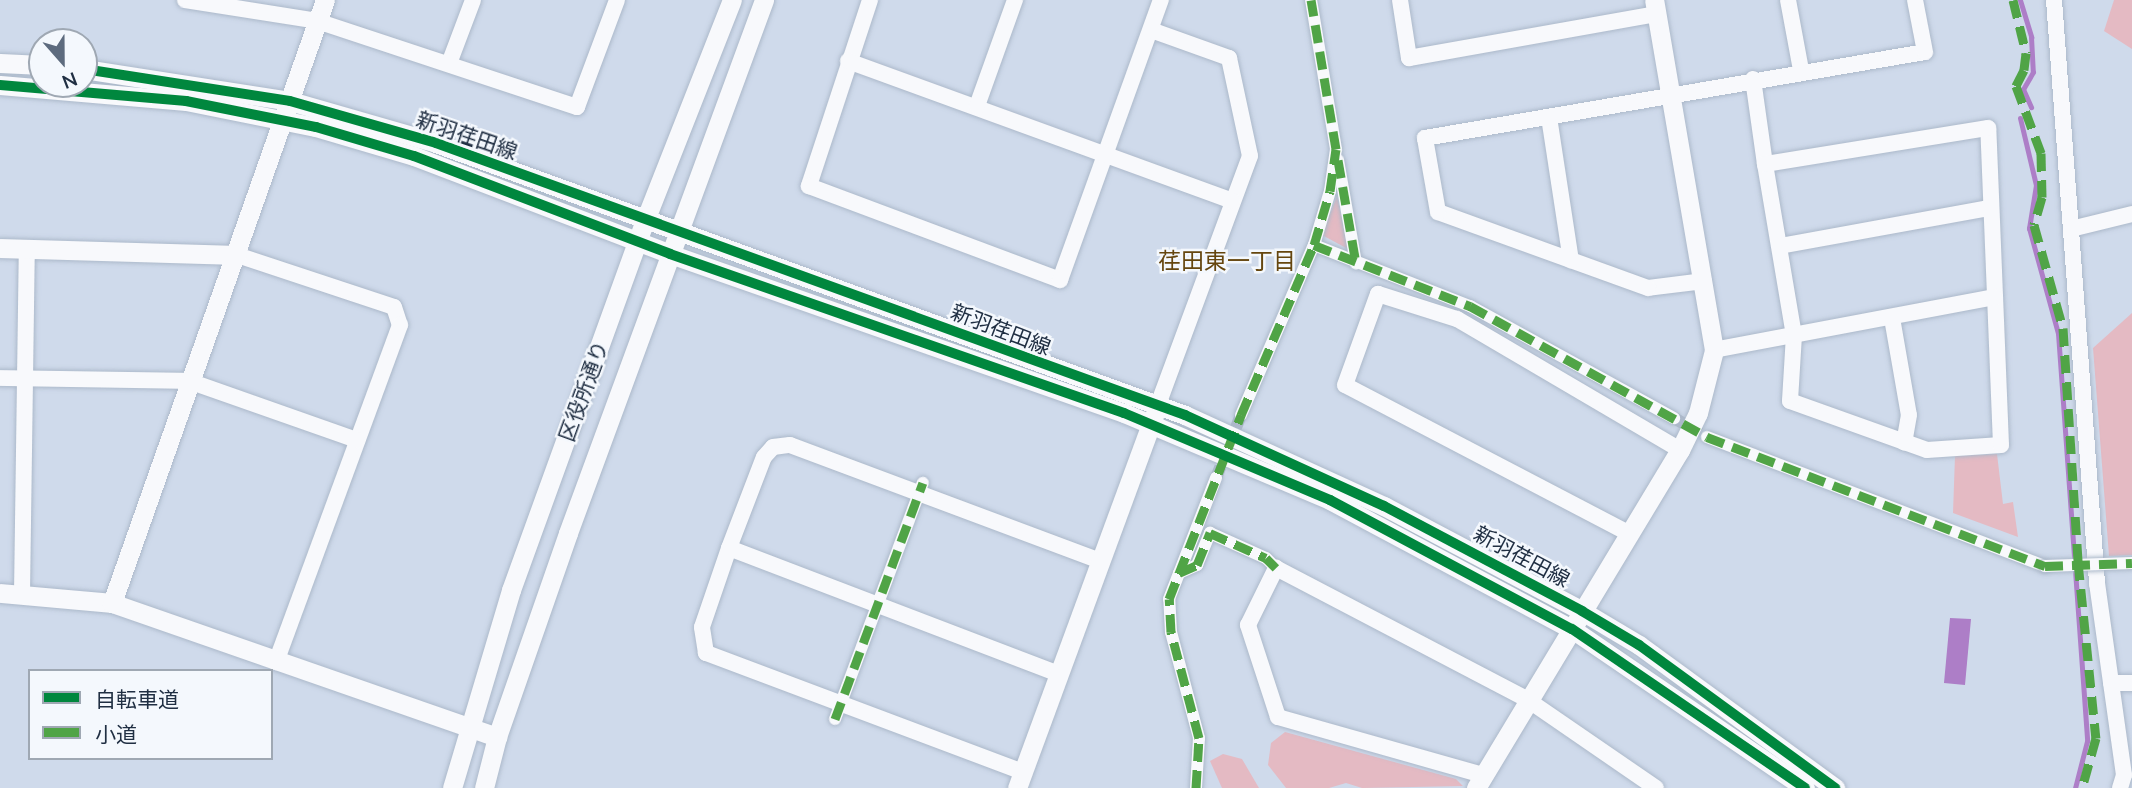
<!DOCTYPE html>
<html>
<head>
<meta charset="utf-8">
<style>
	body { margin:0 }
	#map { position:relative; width:2132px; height:788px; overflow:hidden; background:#cfdaeb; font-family:Mulish,"Noto Sans JP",sans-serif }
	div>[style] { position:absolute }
	.green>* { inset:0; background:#e4bac3 }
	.water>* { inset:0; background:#ad7ec7 }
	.stream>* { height:5px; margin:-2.5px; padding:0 2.5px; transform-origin:2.5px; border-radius:2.5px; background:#ad7ec7 }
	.pedestrian-tunnel>* { height:12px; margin-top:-6px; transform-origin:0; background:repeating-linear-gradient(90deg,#acb8c9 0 12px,transparent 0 18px) }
	.roads { filter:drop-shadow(0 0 2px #acb9ca) drop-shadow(0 0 2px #acb9ca) }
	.pedestrian>* { height:12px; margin:-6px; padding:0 6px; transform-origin:6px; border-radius:6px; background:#f8f9fc }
	.minor>* { height:16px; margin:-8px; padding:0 8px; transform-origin:8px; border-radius:8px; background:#f8f9fc }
	.tertiary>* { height:19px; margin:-9.5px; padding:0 9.5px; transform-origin:9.5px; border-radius:9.5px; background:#f8f9fc }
	.bridges { filter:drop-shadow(0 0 2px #acb9ca) drop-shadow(0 0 2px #acb9ca) }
	.pedestrian-bridge>* { height:12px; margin:-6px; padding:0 6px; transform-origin:6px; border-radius:6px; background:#f8f9fc }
	.quiet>* { height:9px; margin-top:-4.5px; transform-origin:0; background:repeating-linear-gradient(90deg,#50a446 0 18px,transparent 0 27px) }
	.cycleway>* { height:10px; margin:-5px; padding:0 5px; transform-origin:5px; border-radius:5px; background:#00873e }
	span { translate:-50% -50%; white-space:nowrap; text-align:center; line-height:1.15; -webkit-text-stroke:5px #f4f8fd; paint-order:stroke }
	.street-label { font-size:21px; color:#202f43 }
	.neighbourhood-label { font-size:23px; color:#65460f }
	.legend { position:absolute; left:28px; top:669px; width:245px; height:91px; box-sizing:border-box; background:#f4f8fd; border:2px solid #9fa8b3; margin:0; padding:9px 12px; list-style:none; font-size:21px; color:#202f43 }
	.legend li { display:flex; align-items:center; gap:14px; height:35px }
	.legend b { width:35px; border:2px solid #9fa8b3 }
	.north { position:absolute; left:28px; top:28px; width:70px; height:70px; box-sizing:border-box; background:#f4f8fd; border:2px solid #9fa8b3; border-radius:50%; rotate:159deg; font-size:19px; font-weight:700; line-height:28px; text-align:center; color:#202f43 }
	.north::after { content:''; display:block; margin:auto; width:24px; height:32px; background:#5d6b7e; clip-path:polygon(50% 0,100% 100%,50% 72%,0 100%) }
</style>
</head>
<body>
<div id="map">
	<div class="green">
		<div style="clip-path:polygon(2114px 0,2132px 0,2132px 49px,2104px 31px)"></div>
		<div style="clip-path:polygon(1337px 196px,1348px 249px,1322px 235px)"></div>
		<div style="clip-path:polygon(2132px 313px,2132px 555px,2109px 556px,2093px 348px)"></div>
		<div style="clip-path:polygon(1997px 454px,2003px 504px,2013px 502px,2018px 537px,1953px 513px,1955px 456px)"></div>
		<div style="clip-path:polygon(1285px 732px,1456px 779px,1463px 786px,1362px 788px,1346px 783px,1329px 788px,1286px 788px,1268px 765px,1271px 743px)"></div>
		<div style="clip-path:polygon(1223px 754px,1242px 759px,1259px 788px,1222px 788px,1210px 761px)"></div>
	</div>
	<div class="water">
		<div style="clip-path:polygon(1950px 618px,1971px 619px,1965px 685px,1944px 683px)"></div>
	</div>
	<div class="stream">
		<div style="left:2020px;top:0;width:39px;rotate:73deg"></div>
		<div style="left:2031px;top:37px;width:35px;rotate:87deg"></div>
		<div style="left:2033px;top:72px;width:20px;rotate:120deg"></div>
		<div style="left:2023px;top:89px;width:20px;rotate:66deg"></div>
		<div style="left:2020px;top:118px;width:69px;rotate:76.6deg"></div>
		<div style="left:2036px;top:185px;width:44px;rotate:99.2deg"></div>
		<div style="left:2029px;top:228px;width:109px;rotate:74.6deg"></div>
		<div style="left:2058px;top:333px;width:409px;rotate:85.9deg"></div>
		<div style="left:2087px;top:741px;width:49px;rotate:104.3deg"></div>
	</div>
	<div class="pedestrian-tunnel">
		<div style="left:1674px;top:418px;width:38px;rotate:30deg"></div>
		<div style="left:1216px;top:478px;width:68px;rotate:-68.4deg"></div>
	</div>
	<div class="roads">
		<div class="pedestrian">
			<div style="left:1338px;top:160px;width:105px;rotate:80.1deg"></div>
			<div style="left:1314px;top:245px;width:168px;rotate:21.4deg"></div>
			<div style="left:1470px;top:306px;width:233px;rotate:28.8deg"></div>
			<div style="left:1241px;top:415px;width:185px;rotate:-66.8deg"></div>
			<div style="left:1314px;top:245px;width:56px;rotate:-73.5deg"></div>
			<div style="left:1330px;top:191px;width:42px;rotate:-81.9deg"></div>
			<div style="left:1336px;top:149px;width:151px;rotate:-99.5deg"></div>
			<div style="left:1707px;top:437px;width:362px;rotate:20.9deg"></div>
			<div style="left:1179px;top:573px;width:20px;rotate:-24deg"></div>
			<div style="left:1197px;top:565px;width:35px;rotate:-68deg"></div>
			<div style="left:1210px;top:533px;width:61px;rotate:24.1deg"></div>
			<div style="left:1266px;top:558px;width:14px;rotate:45deg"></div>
			<div style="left:835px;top:719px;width:252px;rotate:-69.6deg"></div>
			<div style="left:1196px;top:788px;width:50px;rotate:-86.6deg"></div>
			<div style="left:1199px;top:738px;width:110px;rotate:-104.8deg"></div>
			<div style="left:1171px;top:632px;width:33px;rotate:-93deg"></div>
			<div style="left:1169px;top:599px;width:130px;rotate:-68.8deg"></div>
		</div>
		<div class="minor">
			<div style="left:185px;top:0;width:134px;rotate:9deg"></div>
			<div style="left:317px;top:21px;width:274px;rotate:18.3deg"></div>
			<div style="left:577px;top:107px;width:114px;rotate:-69.5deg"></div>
			<div style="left:870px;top:0;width:196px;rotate:108.2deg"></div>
			<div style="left:809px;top:186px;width:268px;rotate:20.5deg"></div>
			<div style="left:1060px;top:280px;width:298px;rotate:-70.2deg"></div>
			<div style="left:1400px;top:0;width:59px;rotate:81.2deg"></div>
			<div style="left:1409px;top:58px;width:252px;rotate:-10.1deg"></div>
			<div style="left:1788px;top:0;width:71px;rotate:79.5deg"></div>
			<div style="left:2054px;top:0;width:585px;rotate:85.78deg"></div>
			<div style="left:2097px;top:583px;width:194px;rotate:82deg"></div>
			<div style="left:2124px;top:775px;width:14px;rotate:107deg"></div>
			<div style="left:1151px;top:30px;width:83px;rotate:19.7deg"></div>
			<div style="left:1229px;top:58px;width:100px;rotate:77.9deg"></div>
			<div style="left:1250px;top:156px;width:268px;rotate:110.3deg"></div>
			<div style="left:450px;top:61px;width:65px;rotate:-69.3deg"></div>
			<div style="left:848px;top:61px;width:409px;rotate:20deg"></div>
			<div style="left:1753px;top:79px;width:86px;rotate:82deg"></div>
			<div style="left:1765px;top:164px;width:173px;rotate:80.4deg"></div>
			<div style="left:1794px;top:335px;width:66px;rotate:93.5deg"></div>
			<div style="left:1790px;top:401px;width:145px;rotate:19.7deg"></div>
			<div style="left:1927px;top:450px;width:74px;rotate:-3.9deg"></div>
			<div style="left:2001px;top:445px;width:317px;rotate:-92.3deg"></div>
			<div style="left:1988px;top:128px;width:226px;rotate:170.8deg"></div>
			<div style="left:977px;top:106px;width:113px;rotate:-70.3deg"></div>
			<div style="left:1549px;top:117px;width:145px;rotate:81.3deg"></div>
			<div style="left:2071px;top:229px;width:63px;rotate:-13.8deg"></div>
			<div style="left:1780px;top:246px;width:213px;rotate:-10.3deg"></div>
			<div style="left:237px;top:255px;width:165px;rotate:18.3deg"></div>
			<div style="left:394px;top:307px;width:19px;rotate:72deg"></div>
			<div style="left:400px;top:325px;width:359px;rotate:110.2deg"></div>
			<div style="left:1704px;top:281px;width:56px;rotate:172.9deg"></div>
			<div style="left:1648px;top:288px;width:223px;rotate:-160.1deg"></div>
			<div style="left:1438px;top:212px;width:75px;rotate:-100deg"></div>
			<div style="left:1425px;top:138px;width:507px;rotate:-9.76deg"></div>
			<div style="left:1925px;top:52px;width:53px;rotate:-100.9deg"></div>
			<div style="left:1892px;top:318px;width:98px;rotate:80.1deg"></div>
			<div style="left:1909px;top:415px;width:28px;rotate:100deg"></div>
			<div style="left:1714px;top:350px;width:285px;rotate:-10.7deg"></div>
			<div style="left:0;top:378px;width:189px;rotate:0.9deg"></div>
			<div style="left:189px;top:381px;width:178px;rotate:19.4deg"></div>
			<div style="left:1628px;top:533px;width:319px;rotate:-152.4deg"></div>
			<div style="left:1345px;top:385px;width:97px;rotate:-70.1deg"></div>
			<div style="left:1378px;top:294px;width:83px;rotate:17.6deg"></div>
			<div style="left:1457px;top:319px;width:259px;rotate:30.4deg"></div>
			<div style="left:729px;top:548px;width:353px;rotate:20.9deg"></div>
			<div style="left:22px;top:594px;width:345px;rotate:-89.2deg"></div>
			<div style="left:2111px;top:683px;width:21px"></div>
			<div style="left:1023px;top:772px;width:339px;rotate:-159.4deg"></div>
			<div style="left:706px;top:653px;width:26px;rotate:-99deg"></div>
			<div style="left:702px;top:627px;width:83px;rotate:-71.1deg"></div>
			<div style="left:729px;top:548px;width:97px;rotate:-69deg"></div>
			<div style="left:764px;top:457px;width:13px;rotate:-48deg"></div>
			<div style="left:773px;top:447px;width:17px;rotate:-7deg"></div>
			<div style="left:790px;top:445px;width:332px;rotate:20.5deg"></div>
			<div style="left:1483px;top:775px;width:213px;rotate:-164.2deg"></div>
			<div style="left:1278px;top:717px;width:97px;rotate:-108.1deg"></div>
			<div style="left:1248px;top:625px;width:64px;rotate:-63.8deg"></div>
			<div style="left:1276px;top:568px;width:284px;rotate:27.6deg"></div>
			<div style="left:1528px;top:700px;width:155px;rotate:34.5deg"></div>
		</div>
		<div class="tertiary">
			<div style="left:0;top:63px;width:42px;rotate:2.7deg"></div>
			<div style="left:84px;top:69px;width:208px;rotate:8.8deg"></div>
			<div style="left:290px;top:101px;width:152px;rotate:16deg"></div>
			<div style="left:436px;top:143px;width:797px;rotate:19.96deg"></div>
			<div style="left:1185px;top:415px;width:219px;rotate:24.6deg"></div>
			<div style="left:1384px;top:506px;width:224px;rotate:27.9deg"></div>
			<div style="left:1582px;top:611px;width:66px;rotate:30.8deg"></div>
			<div style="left:1639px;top:645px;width:243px;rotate:36.1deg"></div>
			<div style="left:0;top:85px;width:187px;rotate:4.9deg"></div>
			<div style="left:186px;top:101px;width:133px;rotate:11.3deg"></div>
			<div style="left:316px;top:127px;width:102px;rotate:16.5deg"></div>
			<div style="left:414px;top:156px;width:274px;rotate:20.9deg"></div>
			<div style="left:670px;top:254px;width:481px;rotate:19.3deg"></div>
			<div style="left:1124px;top:413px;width:224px;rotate:22.9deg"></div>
			<div style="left:1330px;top:500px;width:274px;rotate:28.1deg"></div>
			<div style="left:1572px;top:629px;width:282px;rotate:34.3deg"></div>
			<div style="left:0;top:248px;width:237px;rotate:1.7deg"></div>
			<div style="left:0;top:593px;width:112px;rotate:5.1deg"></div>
			<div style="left:112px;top:603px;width:408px;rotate:19.2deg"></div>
			<div style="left:112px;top:603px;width:640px;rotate:-70.55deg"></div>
			<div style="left:452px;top:788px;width:207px;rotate:-73.4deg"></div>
			<div style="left:511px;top:590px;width:396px;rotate:-70.1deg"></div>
			<div style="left:646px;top:218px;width:234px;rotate:-68.5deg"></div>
			<div style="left:484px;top:788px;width:53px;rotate:-75.7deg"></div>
			<div style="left:497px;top:737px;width:216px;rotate:-70.8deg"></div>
			<div style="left:568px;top:533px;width:568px;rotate:-69.81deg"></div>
			<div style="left:1017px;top:788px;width:397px;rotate:-69.8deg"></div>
			<div style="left:1476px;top:788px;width:395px;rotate:-58.9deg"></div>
			<div style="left:1680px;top:450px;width:41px;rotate:-64.1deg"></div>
			<div style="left:1698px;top:413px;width:65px;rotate:-75.7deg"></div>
			<div style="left:1714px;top:350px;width:355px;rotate:-99.7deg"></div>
		</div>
	</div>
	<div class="bridges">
		<div class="pedestrian-bridge">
			<div style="left:2045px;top:566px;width:87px;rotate:-2deg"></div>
		</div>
	</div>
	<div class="quiet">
		<div style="left:2013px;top:0;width:55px;rotate:76.2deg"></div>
		<div style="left:2026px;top:53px;width:17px;rotate:97deg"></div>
		<div style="left:2024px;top:70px;width:18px;rotate:117deg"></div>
		<div style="left:2016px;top:86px;width:72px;rotate:69.5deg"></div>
		<div style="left:2041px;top:153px;width:44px;rotate:88.7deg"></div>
		<div style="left:2042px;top:197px;width:29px;rotate:106deg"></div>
		<div style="left:2034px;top:225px;width:107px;rotate:74.3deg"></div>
		<div style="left:2063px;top:328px;width:234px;rotate:86.3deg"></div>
		<div style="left:2078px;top:562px;width:177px;rotate:84.2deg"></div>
		<div style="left:2096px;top:738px;width:52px;rotate:105.6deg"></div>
		<div style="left:1338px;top:160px;width:105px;rotate:80.1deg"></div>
		<div style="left:1314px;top:245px;width:168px;rotate:21.4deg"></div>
		<div style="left:1470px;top:306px;width:271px;rotate:28.9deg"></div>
		<div style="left:1707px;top:437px;width:362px;rotate:20.9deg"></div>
		<div style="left:2045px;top:566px;width:87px;rotate:-2deg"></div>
		<div style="left:1179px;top:573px;width:20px;rotate:-24deg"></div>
		<div style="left:1197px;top:565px;width:35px;rotate:-68deg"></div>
		<div style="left:1210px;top:533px;width:61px;rotate:24.1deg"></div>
		<div style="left:1266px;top:558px;width:14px;rotate:45deg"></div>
		<div style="left:835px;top:719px;width:252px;rotate:-69.6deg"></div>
		<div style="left:1196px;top:788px;width:50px;rotate:-86.6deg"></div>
		<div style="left:1199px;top:738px;width:110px;rotate:-104.8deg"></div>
		<div style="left:1171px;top:632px;width:33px;rotate:-93deg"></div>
		<div style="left:1169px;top:599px;width:198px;rotate:-68.6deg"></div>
		<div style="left:1241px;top:415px;width:185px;rotate:-66.8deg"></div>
		<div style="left:1314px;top:245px;width:56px;rotate:-73.5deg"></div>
		<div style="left:1330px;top:191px;width:42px;rotate:-81.9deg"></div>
		<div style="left:1336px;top:149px;width:151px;rotate:-99.5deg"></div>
	</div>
	<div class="cycleway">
		<div style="left:84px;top:69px;width:208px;rotate:8.8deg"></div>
		<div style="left:290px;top:101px;width:152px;rotate:16deg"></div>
		<div style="left:436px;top:143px;width:797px;rotate:19.96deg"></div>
		<div style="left:1185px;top:415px;width:219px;rotate:24.6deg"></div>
		<div style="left:1384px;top:506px;width:224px;rotate:27.9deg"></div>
		<div style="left:1582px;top:611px;width:66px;rotate:30.8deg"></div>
		<div style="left:1639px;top:645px;width:243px;rotate:36.1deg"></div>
		<div style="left:0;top:85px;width:187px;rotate:4.9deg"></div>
		<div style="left:186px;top:101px;width:133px;rotate:11.3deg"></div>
		<div style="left:316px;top:127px;width:102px;rotate:16.5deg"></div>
		<div style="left:414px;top:156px;width:274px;rotate:20.9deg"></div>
		<div style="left:670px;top:254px;width:481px;rotate:19.3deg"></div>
		<div style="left:1124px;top:413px;width:224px;rotate:22.9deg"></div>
		<div style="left:1330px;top:500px;width:274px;rotate:28.1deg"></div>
		<div style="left:1572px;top:629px;width:282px;rotate:34.3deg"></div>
	</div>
	<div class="street-label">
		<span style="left:467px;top:135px;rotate:19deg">新羽荏田線</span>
		<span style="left:1001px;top:329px;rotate:21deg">新羽荏田線</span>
		<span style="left:583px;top:391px;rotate:-70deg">区役所通り</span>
		<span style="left:1522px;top:556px;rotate:28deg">新羽荏田線</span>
	</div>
	<div class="neighbourhood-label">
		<span style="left:1227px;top:261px">荏田東一丁目</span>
	</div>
	<ul class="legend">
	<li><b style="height:9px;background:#00873e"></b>自転車道</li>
	<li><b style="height:9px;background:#50a446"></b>小道</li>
	</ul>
	<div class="north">N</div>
</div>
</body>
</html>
